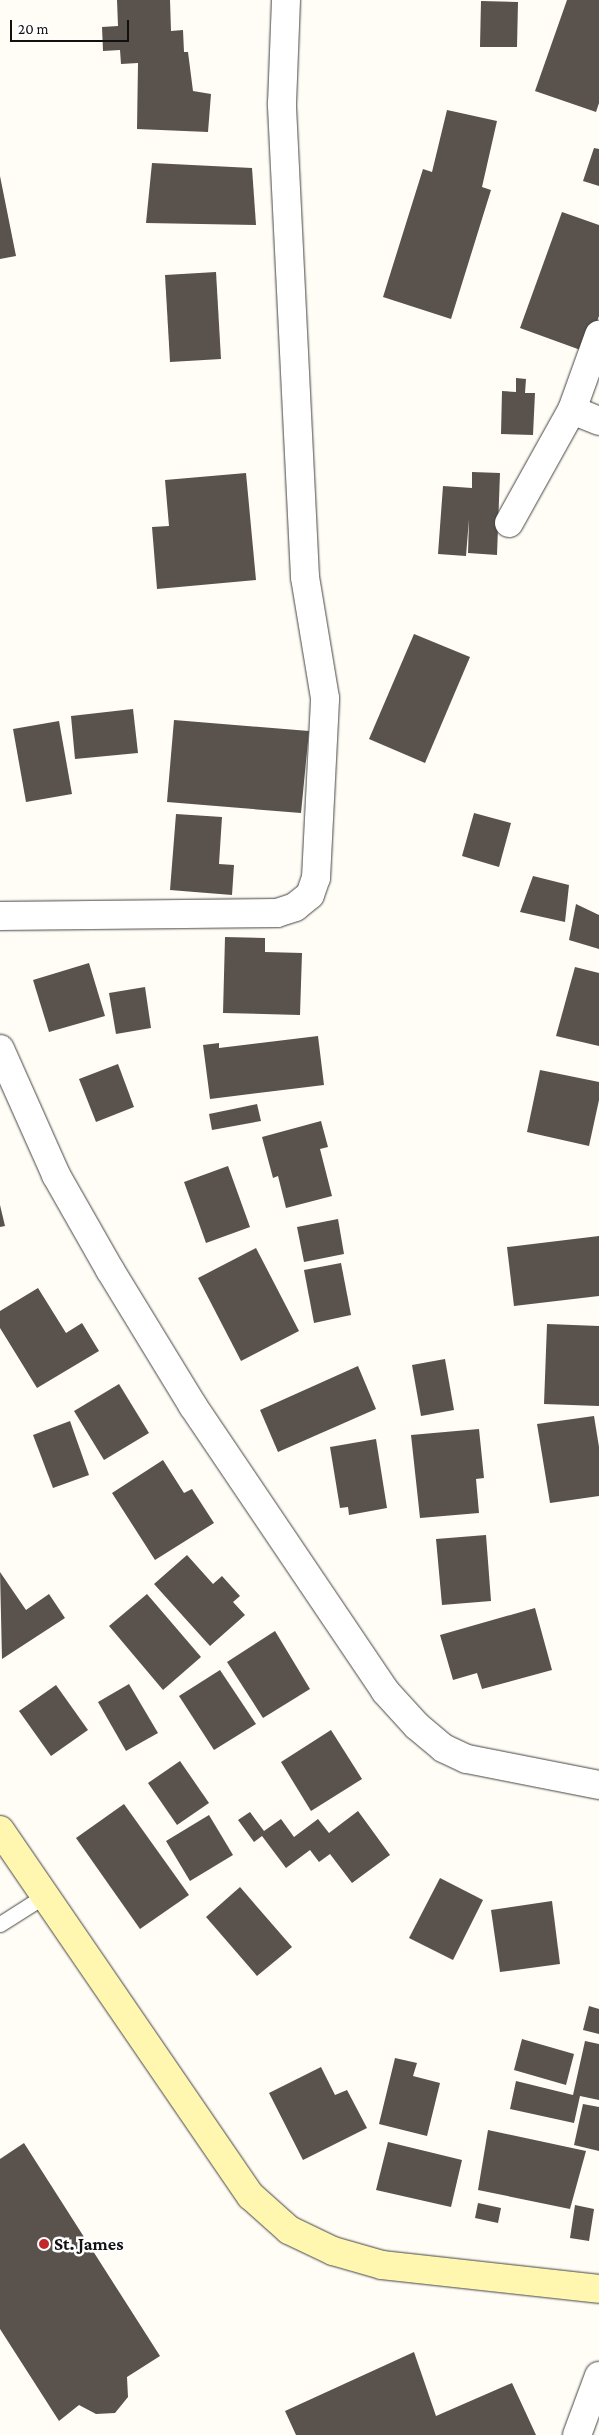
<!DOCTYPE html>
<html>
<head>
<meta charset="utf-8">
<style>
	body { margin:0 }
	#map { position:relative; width:599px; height:2435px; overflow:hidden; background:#fffdf5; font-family:"Crimson Pro",serif }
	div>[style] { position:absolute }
	.building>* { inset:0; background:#5a524d }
	.roads { filter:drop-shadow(0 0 1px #444) drop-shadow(0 0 1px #444) }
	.lane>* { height:15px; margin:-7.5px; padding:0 7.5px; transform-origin:7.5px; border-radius:7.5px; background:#fff }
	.street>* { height:28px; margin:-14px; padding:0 14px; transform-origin:14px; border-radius:14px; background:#fff }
	.secondary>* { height:28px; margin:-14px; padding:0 14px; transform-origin:14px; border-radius:14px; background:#fff6b0 }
	.dots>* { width:14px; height:14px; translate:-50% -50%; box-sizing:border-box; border:2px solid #fff; border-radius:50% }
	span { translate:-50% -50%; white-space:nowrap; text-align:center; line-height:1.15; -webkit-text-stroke:5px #fff; paint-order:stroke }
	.poi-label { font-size:18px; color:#111; font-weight:700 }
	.left { translate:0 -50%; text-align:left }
	.scale { position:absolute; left:10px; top:20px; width:119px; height:22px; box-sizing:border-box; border:2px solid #111; border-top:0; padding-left:6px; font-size:15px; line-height:18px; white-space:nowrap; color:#111; -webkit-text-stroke:4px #fff; paint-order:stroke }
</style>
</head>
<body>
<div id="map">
	<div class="building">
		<div style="clip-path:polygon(117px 0,170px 0,171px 31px,183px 30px,184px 52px,188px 52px,193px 91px,211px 94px,208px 132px,137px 129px,138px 63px,121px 64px,120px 50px,103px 51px,102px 27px,118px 26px)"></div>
		<div style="clip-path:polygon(567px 0,599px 0,599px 103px,596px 112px,535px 91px)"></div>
		<div style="clip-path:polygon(481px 1px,518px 2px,517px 47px,480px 47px)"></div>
		<div style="clip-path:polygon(447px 110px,497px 121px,482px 187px,491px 190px,451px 319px,383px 297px,423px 169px,432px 172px)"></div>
		<div style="clip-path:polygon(594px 148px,599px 149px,599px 186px,583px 181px)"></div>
		<div style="clip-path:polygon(152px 163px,252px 168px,256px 225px,146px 223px)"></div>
		<div style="clip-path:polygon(0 176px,16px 256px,0 259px)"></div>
		<div style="clip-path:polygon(562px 212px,599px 225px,599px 316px,586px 352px,520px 328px)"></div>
		<div style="clip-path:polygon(216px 272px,221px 359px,170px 362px,165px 275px)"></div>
		<div style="clip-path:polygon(516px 378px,526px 379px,525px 393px,535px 393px,533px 435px,501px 434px,502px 391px,516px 392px)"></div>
		<div style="clip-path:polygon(472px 472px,500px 473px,497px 555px,468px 553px,469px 519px,466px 556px,438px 554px,443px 486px,472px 488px)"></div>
		<div style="clip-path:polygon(246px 473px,256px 580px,157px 589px,152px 527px,169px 526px,165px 480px)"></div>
		<div style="clip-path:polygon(414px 634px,470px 657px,425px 763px,369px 739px)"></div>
		<div style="clip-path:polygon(133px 709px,138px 753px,75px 759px,71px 716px)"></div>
		<div style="clip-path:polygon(174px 720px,309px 731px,301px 813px,167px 802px)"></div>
		<div style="clip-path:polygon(59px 721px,72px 794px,26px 802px,13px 729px)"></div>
		<div style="clip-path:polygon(474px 813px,511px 823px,499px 867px,462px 856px)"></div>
		<div style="clip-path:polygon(176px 814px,222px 817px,219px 864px,234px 865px,232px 895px,170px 890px)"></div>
		<div style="clip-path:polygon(533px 876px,569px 885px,565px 922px,520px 912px)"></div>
		<div style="clip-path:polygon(576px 904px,599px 915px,599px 949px,569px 940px)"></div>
		<div style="clip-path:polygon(225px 937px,265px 938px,265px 952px,302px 953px,300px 1015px,223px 1013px)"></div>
		<div style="clip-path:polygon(89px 963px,105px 1016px,49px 1032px,33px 980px)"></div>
		<div style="clip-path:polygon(575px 967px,599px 973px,599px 1046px,556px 1036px)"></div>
		<div style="clip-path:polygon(145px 987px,151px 1028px,116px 1034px,109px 993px)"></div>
		<div style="clip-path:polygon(318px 1036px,324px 1085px,210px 1099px,203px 1045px,219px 1043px,219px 1048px)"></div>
		<div style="clip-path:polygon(118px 1064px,134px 1107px,96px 1122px,79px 1079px)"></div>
		<div style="clip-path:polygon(540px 1070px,599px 1082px,599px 1100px,589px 1146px,527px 1132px)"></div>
		<div style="clip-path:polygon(257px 1104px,261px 1121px,212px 1130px,209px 1114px)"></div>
		<div style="clip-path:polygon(321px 1121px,328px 1147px,320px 1149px,332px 1196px,286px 1208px,278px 1176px,273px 1178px,262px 1137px)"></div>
		<div style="clip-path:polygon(228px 1166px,250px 1227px,206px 1243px,184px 1182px)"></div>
		<div style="clip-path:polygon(0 1205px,5px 1226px,0 1227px)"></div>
		<div style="clip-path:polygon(338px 1219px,344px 1254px,304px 1262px,297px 1227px)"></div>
		<div style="clip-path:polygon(599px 1236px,599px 1296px,514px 1306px,507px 1247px)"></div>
		<div style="clip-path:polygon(256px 1248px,299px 1331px,241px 1361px,198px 1278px)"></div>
		<div style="clip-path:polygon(341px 1263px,351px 1315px,314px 1323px,304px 1270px)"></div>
		<div style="clip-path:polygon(38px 1288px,66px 1333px,82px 1323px,99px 1351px,37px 1388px,0 1328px,0 1311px)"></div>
		<div style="clip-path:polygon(547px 1324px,599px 1326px,599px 1406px,544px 1404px)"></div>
		<div style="clip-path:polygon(445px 1359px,454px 1410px,421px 1416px,412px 1365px)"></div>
		<div style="clip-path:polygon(358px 1366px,376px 1409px,278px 1452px,260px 1410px)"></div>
		<div style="clip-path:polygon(119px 1384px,149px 1433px,104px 1460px,74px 1411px)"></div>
		<div style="clip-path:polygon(594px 1416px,599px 1447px,599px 1496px,550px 1503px,537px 1424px)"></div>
		<div style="clip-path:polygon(70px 1421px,89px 1475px,53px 1488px,33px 1435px)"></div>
		<div style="clip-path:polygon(479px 1429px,484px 1478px,476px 1479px,479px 1513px,420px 1518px,411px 1435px)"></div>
		<div style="clip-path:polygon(376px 1439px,387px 1508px,349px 1515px,348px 1507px,340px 1508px,330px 1447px)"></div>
		<div style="clip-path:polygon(163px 1460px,184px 1493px,192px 1489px,214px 1523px,155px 1560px,112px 1493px)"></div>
		<div style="clip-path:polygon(486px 1535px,491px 1601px,442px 1605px,436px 1539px)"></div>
		<div style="clip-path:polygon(187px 1555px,213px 1584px,222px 1576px,240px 1596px,233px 1602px,245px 1615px,210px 1646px,154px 1584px)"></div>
		<div style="clip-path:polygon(0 1572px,26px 1610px,49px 1594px,65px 1618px,2px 1659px)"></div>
		<div style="clip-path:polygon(147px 1594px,201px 1657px,163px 1690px,109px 1626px)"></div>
		<div style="clip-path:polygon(535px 1608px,552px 1670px,482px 1689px,477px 1673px,453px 1680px,440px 1635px)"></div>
		<div style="clip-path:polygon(275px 1631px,310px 1689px,263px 1718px,227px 1662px)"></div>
		<div style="clip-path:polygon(220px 1670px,256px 1724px,214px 1750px,179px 1696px)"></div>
		<div style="clip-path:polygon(129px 1684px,158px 1733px,126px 1751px,98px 1702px)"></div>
		<div style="clip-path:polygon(56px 1685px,88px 1730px,51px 1756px,19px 1711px)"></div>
		<div style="clip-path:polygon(331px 1730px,362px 1779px,311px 1811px,281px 1762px)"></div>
		<div style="clip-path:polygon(180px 1761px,209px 1803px,177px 1825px,148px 1783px)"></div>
		<div style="clip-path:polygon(124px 1804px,189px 1895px,140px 1929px,76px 1838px)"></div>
		<div style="clip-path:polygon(358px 1811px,390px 1855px,352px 1883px,330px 1854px,319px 1862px,310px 1850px,286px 1868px,262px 1836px,254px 1842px,238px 1820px,250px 1812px,264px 1831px,281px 1819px,294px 1837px,318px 1819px,329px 1833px)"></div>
		<div style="clip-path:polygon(209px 1815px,233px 1855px,190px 1881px,166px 1841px)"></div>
		<div style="clip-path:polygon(440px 1878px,483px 1900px,453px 1960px,409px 1938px)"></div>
		<div style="clip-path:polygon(240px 1887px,292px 1947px,257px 1976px,206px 1917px)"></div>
		<div style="clip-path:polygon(552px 1901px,560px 1964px,500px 1972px,491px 1910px)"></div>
		<div style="clip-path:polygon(589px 2006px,599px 2009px,599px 2034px,583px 2030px)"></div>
		<div style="clip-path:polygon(522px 2039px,574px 2054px,566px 2085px,514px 2070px)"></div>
		<div style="clip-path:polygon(585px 2041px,599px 2044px,599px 2100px,580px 2096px,574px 2123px,510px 2109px,516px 2081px,573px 2095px)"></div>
		<div style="clip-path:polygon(395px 2058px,417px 2063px,413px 2076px,440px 2083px,427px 2136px,379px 2124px)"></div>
		<div style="clip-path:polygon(321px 2067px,335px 2095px,347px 2090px,367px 2128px,303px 2160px,269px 2093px)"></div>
		<div style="clip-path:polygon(583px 2104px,599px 2107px,599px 2151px,574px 2145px)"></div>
		<div style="clip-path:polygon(488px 2130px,586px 2151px,570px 2209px,478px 2190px)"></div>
		<div style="clip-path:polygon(388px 2142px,462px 2160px,451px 2207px,376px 2190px)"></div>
		<div style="clip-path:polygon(24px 2143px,160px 2356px,127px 2377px,128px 2397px,115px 2413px,96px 2414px,79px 2405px,59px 2421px,0 2329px,0 2159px)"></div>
		<div style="clip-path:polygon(478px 2203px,501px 2208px,498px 2223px,475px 2218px)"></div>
		<div style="clip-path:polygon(575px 2205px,594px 2209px,589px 2241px,570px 2238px)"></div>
		<div style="clip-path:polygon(414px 2352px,436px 2416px,512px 2383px,536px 2435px,296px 2435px,285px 2411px)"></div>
	</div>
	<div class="roads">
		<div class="lane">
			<div style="left:0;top:1924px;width:52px;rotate:-32.5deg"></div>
		</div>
		<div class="street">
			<div style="left:572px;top:410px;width:29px;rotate:22deg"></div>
			<div style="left:509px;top:523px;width:129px;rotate:-60.9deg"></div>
			<div style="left:572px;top:410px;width:80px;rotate:-70.2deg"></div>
			<div style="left:0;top:916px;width:277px;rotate:-0.6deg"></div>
			<div style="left:277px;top:913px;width:19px;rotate:-18deg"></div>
			<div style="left:295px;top:907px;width:19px;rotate:-39deg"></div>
			<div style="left:310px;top:895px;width:18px;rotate:-71deg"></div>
			<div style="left:316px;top:878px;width:180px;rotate:-87.1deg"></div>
			<div style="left:325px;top:698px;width:123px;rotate:-99.4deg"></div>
			<div style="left:305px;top:577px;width:474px;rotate:-92.8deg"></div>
			<div style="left:282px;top:104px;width:104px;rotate:-87.8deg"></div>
			<div style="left:0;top:1049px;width:138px;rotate:66deg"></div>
			<div style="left:56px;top:1175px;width:109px;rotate:60.4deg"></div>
			<div style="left:110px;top:1270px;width:159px;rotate:58.6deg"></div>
			<div style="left:193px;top:1406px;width:344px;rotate:56deg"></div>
			<div style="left:385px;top:1691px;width:47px;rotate:47.6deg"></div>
			<div style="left:417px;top:1726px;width:34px;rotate:40deg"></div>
			<div style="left:443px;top:1748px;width:26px;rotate:25deg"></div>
			<div style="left:467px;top:1759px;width:135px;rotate:11.1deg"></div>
			<div style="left:577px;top:2435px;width:63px;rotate:-69.6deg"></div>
		</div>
		<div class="secondary">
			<div style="left:0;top:1830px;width:444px;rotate:55.6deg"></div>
			<div style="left:251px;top:2196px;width:51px;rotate:41.8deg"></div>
			<div style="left:289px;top:2230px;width:49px;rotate:25.5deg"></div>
			<div style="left:333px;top:2251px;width:51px;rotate:15.9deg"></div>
			<div style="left:382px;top:2265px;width:218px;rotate:6.3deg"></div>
		</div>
	</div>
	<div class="dots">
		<div style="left:44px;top:2244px;background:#c4262e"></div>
	</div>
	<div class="poi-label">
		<span class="left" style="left:54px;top:2244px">St. James</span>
	</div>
	<div class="scale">20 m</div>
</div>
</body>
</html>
